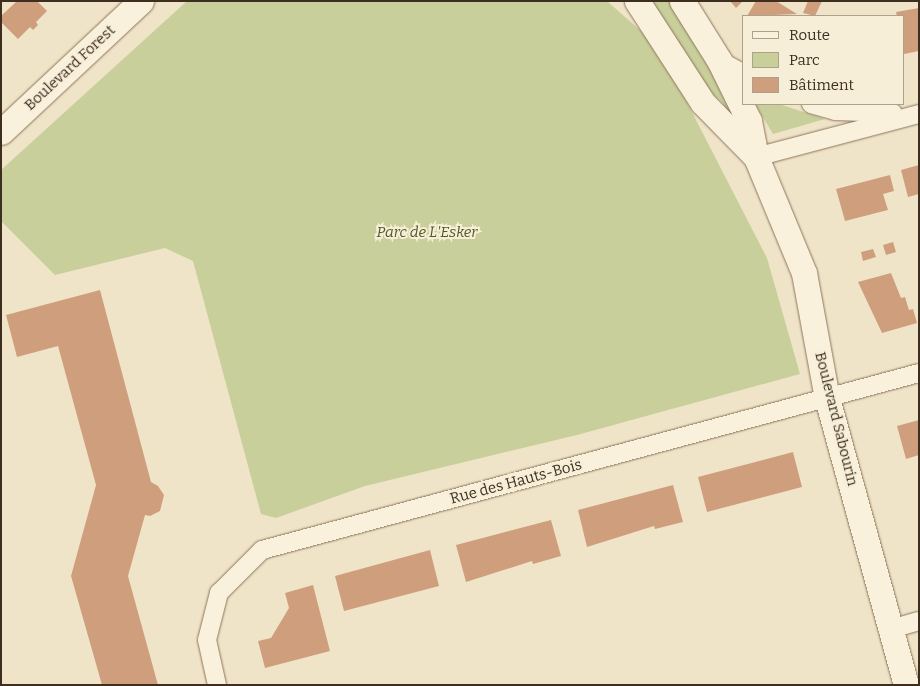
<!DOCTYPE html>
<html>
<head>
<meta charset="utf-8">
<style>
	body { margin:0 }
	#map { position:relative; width:920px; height:686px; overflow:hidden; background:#f0e4c8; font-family:Bitter,serif }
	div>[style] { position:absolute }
	.green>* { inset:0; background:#c9cf9b }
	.building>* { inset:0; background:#cf9f7d }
	.roads { filter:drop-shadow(0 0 1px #8d765c) drop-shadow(0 0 1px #8d765c) }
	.street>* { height:18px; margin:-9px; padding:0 9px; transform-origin:9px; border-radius:9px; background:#faf1dc }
	.secondary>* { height:25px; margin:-12.5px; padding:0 12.5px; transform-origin:12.5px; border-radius:12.5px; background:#faf1dc }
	span { translate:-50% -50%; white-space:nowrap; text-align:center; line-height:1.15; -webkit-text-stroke:4px #f7eed8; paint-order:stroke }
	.street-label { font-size:15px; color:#3d2e20 }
	.park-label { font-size:15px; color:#4d5a26; font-style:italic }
	.frame { position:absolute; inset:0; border:2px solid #3d2e20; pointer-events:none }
	.legend { position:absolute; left:742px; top:15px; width:162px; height:90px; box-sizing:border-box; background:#f7eed8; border:1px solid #ada18e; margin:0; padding:6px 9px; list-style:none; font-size:15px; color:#3d2e20 }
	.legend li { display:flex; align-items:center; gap:10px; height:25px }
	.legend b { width:25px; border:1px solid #ada18e }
</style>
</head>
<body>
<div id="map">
	<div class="green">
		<div style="clip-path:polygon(187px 1px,607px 1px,658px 46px,767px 258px,800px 374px,577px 435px,365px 486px,276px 518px,261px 514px,193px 261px,165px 248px,55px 275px,1px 221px,1px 170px)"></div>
		<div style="clip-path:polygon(650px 1px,669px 1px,745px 128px,739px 130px,721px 101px,700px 84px)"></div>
		<div style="clip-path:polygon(755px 104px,779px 104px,825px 119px,773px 134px)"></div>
	</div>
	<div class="building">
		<div style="clip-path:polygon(17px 1px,37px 1px,47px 11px,36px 22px,38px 25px,33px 30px,30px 27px,18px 39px,1px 22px,1px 16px)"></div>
		<div style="clip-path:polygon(730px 1px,743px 1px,736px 8px)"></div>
		<div style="clip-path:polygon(756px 1px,776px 1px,797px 14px,747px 16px)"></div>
		<div style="clip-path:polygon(808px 1px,822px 1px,815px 16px,803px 13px)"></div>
		<div style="clip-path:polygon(919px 8px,919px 51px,904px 54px,904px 16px,897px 16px,896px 12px)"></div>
		<div style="clip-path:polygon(919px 165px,919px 194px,908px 197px,901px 170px)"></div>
		<div style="clip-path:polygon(890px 175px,894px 191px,883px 194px,888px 210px,845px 221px,836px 189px)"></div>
		<div style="clip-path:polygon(893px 242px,896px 252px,886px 255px,883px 245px)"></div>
		<div style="clip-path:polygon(873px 249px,876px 257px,863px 261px,861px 252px)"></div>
		<div style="clip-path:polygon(891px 273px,901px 298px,905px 297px,909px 310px,913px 309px,917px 323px,882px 333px,858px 282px)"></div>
		<div style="clip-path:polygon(100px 290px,151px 482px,158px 486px,164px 495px,160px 511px,150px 516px,145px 515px,128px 576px,158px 685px,102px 685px,71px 576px,96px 485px,58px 346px,17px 357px,6px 315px)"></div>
		<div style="clip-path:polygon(919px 420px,919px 455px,906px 459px,897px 426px)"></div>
		<div style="clip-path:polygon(793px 452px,802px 487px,707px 512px,698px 477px)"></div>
		<div style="clip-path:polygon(673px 485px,683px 522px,655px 529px,654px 526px,587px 547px,578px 510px)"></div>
		<div style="clip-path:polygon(551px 520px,561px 556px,533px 564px,532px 561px,466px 582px,456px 545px)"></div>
		<div style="clip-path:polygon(430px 550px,439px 586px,344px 611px,335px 576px)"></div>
		<div style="clip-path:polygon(313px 585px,330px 651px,265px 668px,258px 641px,271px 638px,289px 608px,285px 593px)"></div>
	</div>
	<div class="roads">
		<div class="street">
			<div style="left:719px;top:60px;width:29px;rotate:29deg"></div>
			<div style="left:811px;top:104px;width:25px;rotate:16deg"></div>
			<div style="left:835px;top:111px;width:58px;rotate:2deg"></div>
			<div style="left:756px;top:157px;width:169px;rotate:-14.8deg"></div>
			<div style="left:891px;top:629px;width:29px;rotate:-16deg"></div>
			<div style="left:217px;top:685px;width:46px;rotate:-102.5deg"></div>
			<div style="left:207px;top:640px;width:49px;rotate:-75.7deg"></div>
			<div style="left:219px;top:593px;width:61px;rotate:-45deg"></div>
			<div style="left:262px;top:550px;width:680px;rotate:-15.08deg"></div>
		</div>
		<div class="secondary">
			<div style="left:637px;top:1px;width:121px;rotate:57.1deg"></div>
			<div style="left:703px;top:103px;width:76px;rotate:45.5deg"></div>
			<div style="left:682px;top:1px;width:70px;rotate:57.9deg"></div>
			<div style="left:719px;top:60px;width:68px;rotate:63.8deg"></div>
			<div style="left:749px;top:121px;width:37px;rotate:79deg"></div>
			<div style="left:756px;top:157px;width:126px;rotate:67.5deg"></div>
			<div style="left:804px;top:273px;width:127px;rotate:79.6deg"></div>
			<div style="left:827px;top:398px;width:298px;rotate:74.6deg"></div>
			<div style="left:1px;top:132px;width:192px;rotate:-43.1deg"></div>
		</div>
	</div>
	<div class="street-label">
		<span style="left:70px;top:68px;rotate:-43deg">Boulevard Forest</span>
		<span style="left:836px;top:419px;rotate:76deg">Boulevard Sabourin</span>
		<span style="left:516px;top:482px;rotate:-15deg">Rue des Hauts-Bois</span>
	</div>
	<div class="park-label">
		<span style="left:427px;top:233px">Parc de L'Esker</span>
	</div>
	<div class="frame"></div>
	<ul class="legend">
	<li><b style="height:6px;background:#faf1dc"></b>Route</li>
	<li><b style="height:14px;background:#c9cf9b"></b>Parc</li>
	<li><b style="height:14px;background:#cf9f7d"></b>Bâtiment</li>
	</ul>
</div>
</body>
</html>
